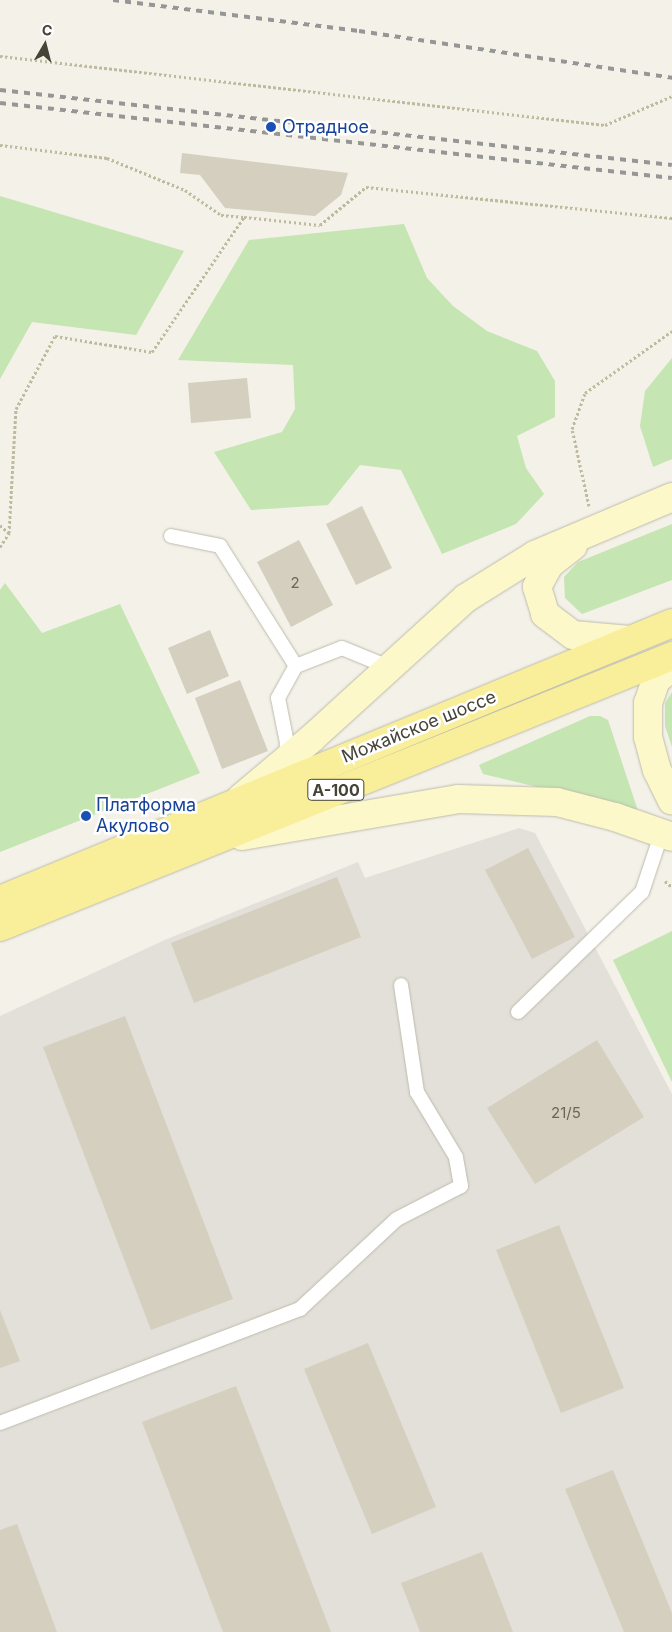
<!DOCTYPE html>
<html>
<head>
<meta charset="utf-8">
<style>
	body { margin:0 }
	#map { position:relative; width:672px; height:1632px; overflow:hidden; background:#f3f1e8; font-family:Inter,sans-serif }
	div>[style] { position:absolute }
	.industrial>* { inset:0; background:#e2e0d9 }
	.green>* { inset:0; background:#c5e5b2 }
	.building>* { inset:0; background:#d4cfbe }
	.path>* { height:3px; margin-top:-1.5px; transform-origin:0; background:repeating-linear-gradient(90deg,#bfb99d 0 2.5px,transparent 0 5px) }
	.roads { filter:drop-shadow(0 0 1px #bebbab) drop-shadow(0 0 1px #bebbab) }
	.lane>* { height:14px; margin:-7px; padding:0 7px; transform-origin:7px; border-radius:7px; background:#fff }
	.secondary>* { height:28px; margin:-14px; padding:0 14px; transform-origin:14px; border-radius:14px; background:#fcf8c9 }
	.primary>* { height:28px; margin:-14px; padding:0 14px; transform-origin:14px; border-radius:14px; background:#f9ef9a }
	.rail>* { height:4px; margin-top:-2px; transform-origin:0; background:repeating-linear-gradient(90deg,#969696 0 6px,transparent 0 12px) }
	.dots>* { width:14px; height:14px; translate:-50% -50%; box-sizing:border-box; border:2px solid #fff; border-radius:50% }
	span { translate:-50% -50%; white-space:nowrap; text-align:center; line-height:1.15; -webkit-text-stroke:5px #fff; paint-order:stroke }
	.number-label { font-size:15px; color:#6a6659 }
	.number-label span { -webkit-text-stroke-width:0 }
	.shield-label span { padding:1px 4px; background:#fff; border:1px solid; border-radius:4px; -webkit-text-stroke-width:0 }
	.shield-label { font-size:16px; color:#464337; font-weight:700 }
	.transit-label { font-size:18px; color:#164399 }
	.left { translate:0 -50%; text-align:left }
	.street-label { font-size:18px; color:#464337 }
	.north { position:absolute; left:20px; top:20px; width:50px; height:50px; -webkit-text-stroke:4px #fff; paint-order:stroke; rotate:8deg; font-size:14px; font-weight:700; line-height:20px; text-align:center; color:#464337 }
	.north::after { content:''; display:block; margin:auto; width:18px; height:22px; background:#464337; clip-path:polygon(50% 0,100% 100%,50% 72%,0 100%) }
</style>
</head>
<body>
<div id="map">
	<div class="industrial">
		<div style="clip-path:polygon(519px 828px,535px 833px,672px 1094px,672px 1632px,0 1632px,0 1016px,167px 939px,358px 862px,365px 878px)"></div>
	</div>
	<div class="green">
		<div style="clip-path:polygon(0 196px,184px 251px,136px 335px,32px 322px,0 379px)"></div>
		<div style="clip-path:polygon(404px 224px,427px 278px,453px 306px,487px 331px,537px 351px,555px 381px,555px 417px,517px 436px,526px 468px,544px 494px,516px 524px,442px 554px,401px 470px,360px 465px,328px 505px,251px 510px,214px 452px,282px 432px,295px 409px,293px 365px,178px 360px,249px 240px)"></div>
		<div style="clip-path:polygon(672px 358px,672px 459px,653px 467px,640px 426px,645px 391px)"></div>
		<div style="clip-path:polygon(672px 524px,672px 580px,582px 614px,565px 598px,564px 577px,578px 562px)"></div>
		<div style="clip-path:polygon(5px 583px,42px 633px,120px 604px,200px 773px,0 852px,0 590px)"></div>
		<div style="clip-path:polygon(672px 692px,672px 747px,665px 726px,665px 703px)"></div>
		<div style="clip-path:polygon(590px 716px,600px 716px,608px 720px,638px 811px,483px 774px,479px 765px)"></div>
		<div style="clip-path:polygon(672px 931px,672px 1082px,613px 960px)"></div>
	</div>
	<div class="building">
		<div style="clip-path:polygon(182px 153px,348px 173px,341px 195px,315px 216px,225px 208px,200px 175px,180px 173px)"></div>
		<div style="clip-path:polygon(247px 378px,251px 418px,191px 423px,188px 383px)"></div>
		<div style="clip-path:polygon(362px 506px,392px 568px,356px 585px,326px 524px)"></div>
		<div style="clip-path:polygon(299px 540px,333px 605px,291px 627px,257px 562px)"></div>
		<div style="clip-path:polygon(210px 630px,229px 676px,187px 694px,168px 648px)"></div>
		<div style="clip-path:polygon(240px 680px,268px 751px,222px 769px,195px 698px)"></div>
		<div style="clip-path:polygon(528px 848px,575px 937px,532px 959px,485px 870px)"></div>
		<div style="clip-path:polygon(337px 877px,361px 937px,194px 1003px,171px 943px)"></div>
		<div style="clip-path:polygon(125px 1016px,233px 1299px,151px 1330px,43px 1047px)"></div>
		<div style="clip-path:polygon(597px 1040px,644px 1117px,535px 1184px,487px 1108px)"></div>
		<div style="clip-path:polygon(559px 1225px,624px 1388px,561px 1413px,496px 1250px)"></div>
		<div style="clip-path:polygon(0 1310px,20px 1361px,0 1368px)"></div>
		<div style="clip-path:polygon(368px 1343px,436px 1507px,372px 1534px,304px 1369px)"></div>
		<div style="clip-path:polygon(236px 1386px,331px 1632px,223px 1632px,142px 1422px)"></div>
		<div style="clip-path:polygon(613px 1470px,672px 1613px,672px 1632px,624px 1632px,565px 1489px)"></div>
		<div style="clip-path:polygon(17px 1524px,57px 1632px,0 1632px,0 1530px)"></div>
		<div style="clip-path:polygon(482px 1552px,513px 1632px,420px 1632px,401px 1583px)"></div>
	</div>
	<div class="path">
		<div style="left:0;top:56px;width:609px;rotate:6.51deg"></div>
		<div style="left:605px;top:125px;width:73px;rotate:-23.4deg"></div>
		<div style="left:0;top:145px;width:108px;rotate:6.9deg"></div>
		<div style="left:107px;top:158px;width:84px;rotate:22.3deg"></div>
		<div style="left:185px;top:190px;width:44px;rotate:34.8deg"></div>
		<div style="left:221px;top:215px;width:23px;rotate:5deg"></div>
		<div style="left:244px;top:217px;width:76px;rotate:6deg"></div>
		<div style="left:320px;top:225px;width:60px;rotate:-39.6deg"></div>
		<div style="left:366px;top:187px;width:308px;rotate:5.8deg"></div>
		<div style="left:589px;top:506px;width:79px;rotate:-102.4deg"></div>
		<div style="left:572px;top:429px;width:38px;rotate:-70deg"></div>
		<div style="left:585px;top:393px;width:107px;rotate:-35.5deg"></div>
		<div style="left:0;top:525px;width:12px;rotate:42deg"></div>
		<div style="left:0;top:547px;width:17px;rotate:-57deg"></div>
		<div style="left:9px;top:533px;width:124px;rotate:-86.8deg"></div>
		<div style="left:16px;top:409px;width:83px;rotate:-61.9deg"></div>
		<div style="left:55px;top:336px;width:98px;rotate:9.4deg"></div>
		<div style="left:152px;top:352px;width:163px;rotate:-55.7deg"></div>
		<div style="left:665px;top:881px;width:9px;rotate:41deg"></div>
	</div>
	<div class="roads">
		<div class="lane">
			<div style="left:171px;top:536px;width:50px;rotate:11.5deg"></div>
			<div style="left:220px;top:546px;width:142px;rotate:57.7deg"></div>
			<div style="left:286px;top:760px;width:17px;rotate:-87deg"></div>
			<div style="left:287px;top:743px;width:46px;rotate:-101.3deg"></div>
			<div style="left:278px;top:698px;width:37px;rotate:-61deg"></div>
			<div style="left:296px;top:666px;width:49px;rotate:-21.4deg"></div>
			<div style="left:342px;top:648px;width:50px;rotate:22.4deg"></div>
			<div style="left:518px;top:1012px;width:173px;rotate:-44.1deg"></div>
			<div style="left:642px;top:892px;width:63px;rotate:-71.6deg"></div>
			<div style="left:0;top:1423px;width:321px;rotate:-20.8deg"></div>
			<div style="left:300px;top:1309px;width:132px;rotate:-42.9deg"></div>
			<div style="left:397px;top:1219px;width:72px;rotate:-27.3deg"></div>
			<div style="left:461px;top:1186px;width:29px;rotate:-100deg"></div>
			<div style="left:456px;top:1157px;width:76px;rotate:-121deg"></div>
			<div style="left:417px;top:1092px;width:108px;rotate:-98.5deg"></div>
		</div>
		<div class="secondary">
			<div style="left:573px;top:546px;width:31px;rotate:142deg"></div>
			<div style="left:549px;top:565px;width:25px;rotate:119deg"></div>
			<div style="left:537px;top:587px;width:28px;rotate:73deg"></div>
			<div style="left:545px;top:614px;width:35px;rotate:37deg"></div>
			<div style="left:573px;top:635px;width:57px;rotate:5deg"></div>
			<div style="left:672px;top:667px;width:21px;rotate:141deg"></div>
			<div style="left:656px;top:680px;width:24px;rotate:109deg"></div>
			<div style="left:648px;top:703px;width:34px;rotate:90deg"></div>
			<div style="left:648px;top:737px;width:34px;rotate:75deg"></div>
			<div style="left:657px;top:770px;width:34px;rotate:64deg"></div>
			<div style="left:241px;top:798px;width:92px;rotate:-40.1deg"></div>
			<div style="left:311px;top:739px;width:210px;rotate:-42.3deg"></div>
			<div style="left:466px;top:598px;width:81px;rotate:-31.9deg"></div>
			<div style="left:535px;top:555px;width:149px;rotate:-22.9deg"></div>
			<div style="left:242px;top:836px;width:219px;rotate:-9.7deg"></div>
			<div style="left:458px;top:799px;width:99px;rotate:1.7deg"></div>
			<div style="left:557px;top:802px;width:60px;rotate:14.5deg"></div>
			<div style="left:615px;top:817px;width:60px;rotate:19.3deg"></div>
		</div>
		<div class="primary">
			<div style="left:0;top:900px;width:727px;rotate:-22.4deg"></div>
			<div style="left:0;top:927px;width:725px;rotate:-21.96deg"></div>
		</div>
	</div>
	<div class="rail">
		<div style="left:113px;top:0;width:248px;rotate:7.2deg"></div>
		<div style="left:359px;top:31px;width:317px;rotate:8.5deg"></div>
		<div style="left:0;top:90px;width:676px;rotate:6.37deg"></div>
		<div style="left:0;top:103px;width:676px;rotate:6.37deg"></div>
	</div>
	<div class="dots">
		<div style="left:271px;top:127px;background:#1a4fb4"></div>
		<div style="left:86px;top:816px;background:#1a4fb4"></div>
	</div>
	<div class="number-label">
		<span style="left:295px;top:583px">2</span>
		<span style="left:566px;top:1113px">21/5</span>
	</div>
	<div class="shield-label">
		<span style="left:336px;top:790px">А-100</span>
	</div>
	<div class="transit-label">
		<span class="left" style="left:282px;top:127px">Отрадное</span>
		<span class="left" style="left:96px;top:816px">Платформа<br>Акулово</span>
	</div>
	<div class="street-label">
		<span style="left:419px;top:727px;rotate:-22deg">Можайское шоссе</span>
	</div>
	<div class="north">С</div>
</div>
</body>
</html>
